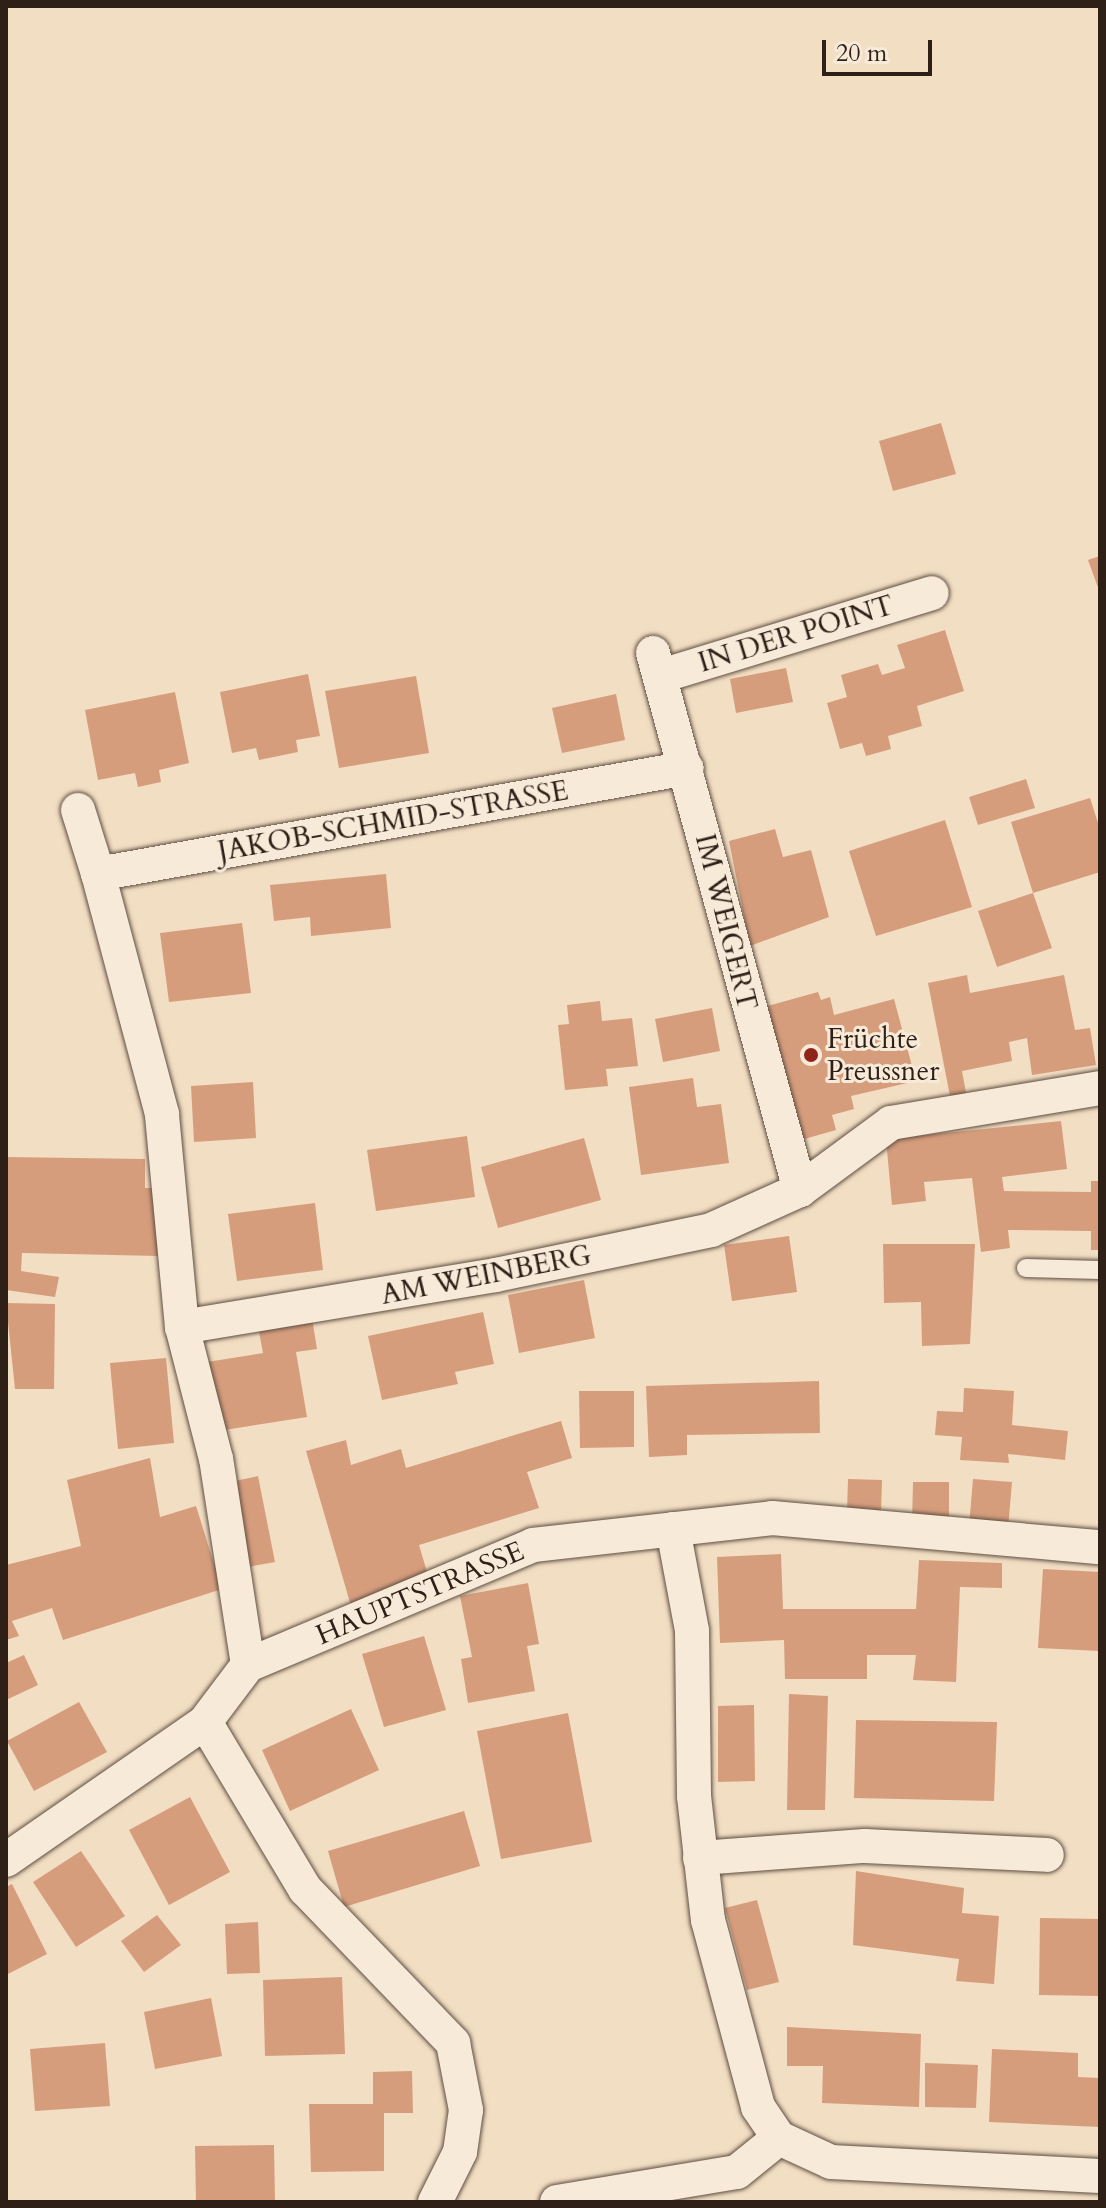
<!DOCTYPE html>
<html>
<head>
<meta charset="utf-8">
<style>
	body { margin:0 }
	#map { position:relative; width:1106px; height:2208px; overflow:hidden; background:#f2dec3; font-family:Cardo,serif }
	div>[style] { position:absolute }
	.building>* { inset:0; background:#d69d7d }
	.roads { filter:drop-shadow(0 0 2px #5f4f42) drop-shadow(0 0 2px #5f4f42) }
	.service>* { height:18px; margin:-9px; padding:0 9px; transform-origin:9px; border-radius:9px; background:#f7ead8 }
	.minor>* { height:34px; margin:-17px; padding:0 17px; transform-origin:17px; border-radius:17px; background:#f7ead8 }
	.dots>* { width:22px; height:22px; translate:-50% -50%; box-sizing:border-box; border:4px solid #f7ead8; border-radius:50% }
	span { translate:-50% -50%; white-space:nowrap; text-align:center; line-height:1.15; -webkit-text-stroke:6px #f7ead8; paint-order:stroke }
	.street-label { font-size:28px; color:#2e1f17 }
	.poi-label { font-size:28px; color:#2e1f17 }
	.left { translate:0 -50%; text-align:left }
	.frame { position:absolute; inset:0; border:8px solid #2e1f17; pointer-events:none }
	.scale { position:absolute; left:822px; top:40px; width:110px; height:36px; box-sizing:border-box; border:4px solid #2e1f17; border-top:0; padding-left:10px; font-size:24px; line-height:28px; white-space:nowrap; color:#2e1f17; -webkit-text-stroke:6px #f7ead8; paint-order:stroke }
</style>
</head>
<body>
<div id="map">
	<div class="building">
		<div style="clip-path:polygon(941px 423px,956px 474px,893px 491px,879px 441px)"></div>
		<div style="clip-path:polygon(1100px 556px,1100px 593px,1088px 560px)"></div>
		<div style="clip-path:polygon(945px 630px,964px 691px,917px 706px,922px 726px,888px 736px,891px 749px,866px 756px,862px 743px,840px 749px,827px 703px,847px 697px,841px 675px,878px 664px,882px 675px,905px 668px,897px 645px)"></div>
		<div style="clip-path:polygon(786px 668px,793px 702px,736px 713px,730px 679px)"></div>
		<div style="clip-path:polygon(308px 674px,320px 736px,296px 740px,298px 752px,259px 760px,256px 748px,232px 753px,220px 692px)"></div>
		<div style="clip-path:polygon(416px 676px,429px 753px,339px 768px,325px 691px)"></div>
		<div style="clip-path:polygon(175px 692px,189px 763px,159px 770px,161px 782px,138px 787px,135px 773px,98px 780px,85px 710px)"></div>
		<div style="clip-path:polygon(616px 694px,625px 740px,562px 753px,552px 708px)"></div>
		<div style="clip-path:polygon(1026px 779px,1035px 808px,978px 825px,969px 797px)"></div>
		<div style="clip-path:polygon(1090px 798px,1100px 829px,1100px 872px,1033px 893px,1011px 822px)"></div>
		<div style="clip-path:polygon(945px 820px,972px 907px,876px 936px,849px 851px)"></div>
		<div style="clip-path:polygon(775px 829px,783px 857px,811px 850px,829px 917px,750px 946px,729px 841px)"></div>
		<div style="clip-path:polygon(386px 874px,391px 928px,311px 936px,310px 917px,274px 921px,270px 885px)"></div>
		<div style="clip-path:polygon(1033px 893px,1052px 948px,997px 967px,978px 911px)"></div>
		<div style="clip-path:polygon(242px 923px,251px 993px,169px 1002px,160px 933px)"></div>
		<div style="clip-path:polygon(967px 975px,970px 993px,1064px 975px,1075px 1030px,1090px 1028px,1096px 1065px,1032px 1075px,1027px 1038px,1009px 1042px,1012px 1061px,962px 1071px,967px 1098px,951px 1101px,928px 983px)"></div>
		<div style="clip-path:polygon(818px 992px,821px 1000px,830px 997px,834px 1015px,894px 999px,916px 1081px,851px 1096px,854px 1109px,832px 1115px,836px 1130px,801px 1140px,764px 1007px)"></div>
		<div style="clip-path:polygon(600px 1001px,602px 1021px,632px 1018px,638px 1066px,606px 1069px,608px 1086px,565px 1090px,558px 1025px,569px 1024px,567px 1005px)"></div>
		<div style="clip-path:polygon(712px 1008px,720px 1051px,663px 1062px,655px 1019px)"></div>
		<div style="clip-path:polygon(693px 1078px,697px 1107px,721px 1104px,729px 1163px,641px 1175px,629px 1087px)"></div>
		<div style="clip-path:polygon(253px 1082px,256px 1138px,194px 1142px,191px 1086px)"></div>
		<div style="clip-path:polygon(1061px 1121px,1067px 1169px,1002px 1177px,1004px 1191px,1091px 1192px,1091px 1181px,1100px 1181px,1100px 1250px,1091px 1250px,1091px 1231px,1008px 1230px,1010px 1248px,981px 1252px,972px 1178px,924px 1182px,926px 1201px,892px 1205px,886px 1139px)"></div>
		<div style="clip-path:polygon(467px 1136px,475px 1197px,376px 1211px,367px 1150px)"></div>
		<div style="clip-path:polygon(584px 1138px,601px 1200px,498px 1228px,481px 1167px)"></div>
		<div style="clip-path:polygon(6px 1157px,145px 1159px,145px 1188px,158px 1188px,159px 1256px,22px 1253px,21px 1271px,59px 1277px,55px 1297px,6px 1290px)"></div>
		<div style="clip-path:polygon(315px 1203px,323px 1270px,237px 1281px,228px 1214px)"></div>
		<div style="clip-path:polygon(789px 1236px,797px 1292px,732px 1301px,724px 1245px)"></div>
		<div style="clip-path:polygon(883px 1244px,975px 1244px,970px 1344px,922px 1346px,921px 1302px,884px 1303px)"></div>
		<div style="clip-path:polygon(584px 1280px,595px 1338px,519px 1353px,508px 1295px)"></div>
		<div style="clip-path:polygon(6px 1303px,55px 1304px,54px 1389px,15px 1389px)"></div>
		<div style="clip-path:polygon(483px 1312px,494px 1364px,455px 1372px,458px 1384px,382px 1400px,368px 1336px)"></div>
		<div style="clip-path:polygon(312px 1318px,317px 1349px,296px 1352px,307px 1417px,218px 1431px,207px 1362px,263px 1353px,258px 1326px)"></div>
		<div style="clip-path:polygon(166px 1358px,174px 1443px,118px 1449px,110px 1363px)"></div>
		<div style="clip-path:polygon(819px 1381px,820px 1433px,687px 1435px,687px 1455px,649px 1457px,646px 1386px)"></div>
		<div style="clip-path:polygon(964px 1388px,1014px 1391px,1012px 1425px,1068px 1431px,1065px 1460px,1008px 1454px,1009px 1463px,960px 1460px,962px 1437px,935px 1435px,937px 1411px,963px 1412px)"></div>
		<div style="clip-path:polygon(579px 1391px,634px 1391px,634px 1447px,580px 1448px)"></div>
		<div style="clip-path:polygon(561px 1421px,572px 1458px,527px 1472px,539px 1508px,419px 1545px,430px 1582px,351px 1606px,306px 1451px,346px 1440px,351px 1465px,401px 1449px,406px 1468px)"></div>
		<div style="clip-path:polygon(150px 1458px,160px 1517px,196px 1506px,222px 1589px,63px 1640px,52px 1608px,12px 1621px,19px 1636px,6px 1640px,6px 1565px,81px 1546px,67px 1480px)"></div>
		<div style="clip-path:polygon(258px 1476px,275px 1562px,242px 1568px,226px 1483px)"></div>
		<div style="clip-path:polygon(848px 1479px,882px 1480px,881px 1512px,847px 1511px)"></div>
		<div style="clip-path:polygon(973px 1479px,1012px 1482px,1008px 1529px,969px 1526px)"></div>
		<div style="clip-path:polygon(913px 1482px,949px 1482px,949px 1525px,912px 1525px)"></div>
		<div style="clip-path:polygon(781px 1554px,783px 1609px,916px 1609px,919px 1560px,1002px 1563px,1002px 1588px,960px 1587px,956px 1682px,913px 1680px,916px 1655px,867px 1655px,867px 1679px,785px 1679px,784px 1640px,720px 1643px,717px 1557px)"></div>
		<div style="clip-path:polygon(1043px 1569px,1100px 1572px,1100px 1651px,1038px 1648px)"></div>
		<div style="clip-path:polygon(528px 1583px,539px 1644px,527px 1646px,535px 1691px,468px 1703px,461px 1659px,472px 1657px,460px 1596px)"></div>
		<div style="clip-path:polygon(424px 1636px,446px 1710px,384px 1727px,362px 1654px)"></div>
		<div style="clip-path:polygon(24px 1655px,38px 1685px,6px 1700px,6px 1663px)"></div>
		<div style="clip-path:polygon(789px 1694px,828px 1696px,825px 1810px,787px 1810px)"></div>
		<div style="clip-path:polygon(79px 1702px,107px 1752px,34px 1791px,7px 1741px)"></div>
		<div style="clip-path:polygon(754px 1705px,755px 1781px,718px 1782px,718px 1706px)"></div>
		<div style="clip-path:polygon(351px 1709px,379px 1770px,290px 1811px,262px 1750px)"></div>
		<div style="clip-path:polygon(568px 1713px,592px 1842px,501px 1859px,477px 1731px)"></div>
		<div style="clip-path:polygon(856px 1720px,997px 1722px,994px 1801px,854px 1798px)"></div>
		<div style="clip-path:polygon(190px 1797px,230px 1872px,169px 1905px,129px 1830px)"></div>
		<div style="clip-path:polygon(464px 1811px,480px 1866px,344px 1907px,328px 1851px)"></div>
		<div style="clip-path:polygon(81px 1851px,125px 1916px,76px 1947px,33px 1882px)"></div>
		<div style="clip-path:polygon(856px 1871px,964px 1888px,962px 1913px,999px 1916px,994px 1984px,956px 1981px,959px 1959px,853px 1945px)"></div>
		<div style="clip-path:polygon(12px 1884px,47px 1954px,6px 1975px,6px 1887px)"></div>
		<div style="clip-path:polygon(757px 1900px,779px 1982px,747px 1990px,725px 1908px)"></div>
		<div style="clip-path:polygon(157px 1915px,181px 1945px,144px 1972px,121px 1941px)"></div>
		<div style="clip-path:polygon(1040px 1918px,1100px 1919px,1100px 1996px,1039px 1995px)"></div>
		<div style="clip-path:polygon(258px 1922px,260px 1973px,227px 1974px,225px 1924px)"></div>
		<div style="clip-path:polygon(342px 1977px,345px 2054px,265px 2056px,263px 1980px)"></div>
		<div style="clip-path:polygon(211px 1998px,222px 2056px,155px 2069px,144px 2012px)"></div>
		<div style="clip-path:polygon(787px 2027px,921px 2034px,919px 2107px,822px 2103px,823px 2066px,787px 2066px)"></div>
		<div style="clip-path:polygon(105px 2043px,110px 2106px,35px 2111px,30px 2049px)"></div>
		<div style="clip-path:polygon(992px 2049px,1078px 2053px,1078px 2077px,1100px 2078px,1100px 2127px,989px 2122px)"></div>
		<div style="clip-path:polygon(925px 2063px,978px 2065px,976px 2108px,925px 2107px)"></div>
		<div style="clip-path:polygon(412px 2071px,413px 2113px,384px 2113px,384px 2171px,311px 2172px,309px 2104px,373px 2104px,373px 2072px)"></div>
		<div style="clip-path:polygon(274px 2145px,275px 2202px,196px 2202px,195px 2146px)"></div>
	</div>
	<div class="roads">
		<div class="service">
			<div style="left:1026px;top:1268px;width:74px;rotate:1.5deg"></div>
		</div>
		<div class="minor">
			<div style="left:653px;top:653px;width:557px;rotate:74.69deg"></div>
			<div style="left:661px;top:676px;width:283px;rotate:-17deg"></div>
			<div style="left:78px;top:810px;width:67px;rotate:72.6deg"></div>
			<div style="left:182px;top:1327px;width:214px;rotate:-95.4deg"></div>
			<div style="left:162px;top:1114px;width:248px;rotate:-104.9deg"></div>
			<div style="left:98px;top:874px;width:598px;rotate:-10.2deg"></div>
			<div style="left:673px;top:1529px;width:104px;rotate:79.4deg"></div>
			<div style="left:692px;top:1631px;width:165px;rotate:89.3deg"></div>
			<div style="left:694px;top:1796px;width:125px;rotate:83.6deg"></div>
			<div style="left:708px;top:1920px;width:194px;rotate:75deg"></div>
			<div style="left:758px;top:2107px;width:37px;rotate:56deg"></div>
			<div style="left:779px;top:2138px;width:57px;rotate:24.8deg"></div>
			<div style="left:831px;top:2162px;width:269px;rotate:3deg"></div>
			<div style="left:248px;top:1665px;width:208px;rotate:-98.8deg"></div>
			<div style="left:216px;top:1459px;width:136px;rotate:-104.4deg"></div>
			<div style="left:182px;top:1327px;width:318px;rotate:-9.4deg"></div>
			<div style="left:496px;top:1275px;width:220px;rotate:-11.8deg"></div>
			<div style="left:711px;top:1230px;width:98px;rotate:-24.2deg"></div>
			<div style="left:800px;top:1190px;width:113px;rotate:-36.4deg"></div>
			<div style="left:891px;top:1123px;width:212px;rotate:-9.5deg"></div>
			<div style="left:205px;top:1722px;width:195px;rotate:59.1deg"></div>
			<div style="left:305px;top:1889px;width:214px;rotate:46.1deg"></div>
			<div style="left:453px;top:2043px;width:68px;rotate:79deg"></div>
			<div style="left:466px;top:2110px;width:42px;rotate:98.1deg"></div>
			<div style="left:460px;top:2152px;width:56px;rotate:116.6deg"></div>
			<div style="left:700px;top:1858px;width:165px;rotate:-4.2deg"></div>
			<div style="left:865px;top:1846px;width:182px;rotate:2.8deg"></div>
			<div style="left:6px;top:1860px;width:242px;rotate:-34.7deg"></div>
			<div style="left:205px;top:1722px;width:71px;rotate:-53deg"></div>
			<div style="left:248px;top:1665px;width:309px;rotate:-22.8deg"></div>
			<div style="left:533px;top:1545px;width:241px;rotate:-6.4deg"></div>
			<div style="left:772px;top:1518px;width:329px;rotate:5.1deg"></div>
			<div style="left:557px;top:2202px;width:182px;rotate:-9.5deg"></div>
			<div style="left:737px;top:2172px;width:54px;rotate:-39deg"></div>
		</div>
	</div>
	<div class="dots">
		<div style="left:811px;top:1055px;background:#8f2418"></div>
	</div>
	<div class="street-label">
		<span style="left:796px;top:634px;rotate:-17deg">IN DER POINT</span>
		<span style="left:393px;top:821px;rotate:-10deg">JAKOB-SCHMID-STRASSE</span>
		<span style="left:726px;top:922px;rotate:76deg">IM WEIGERT</span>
		<span style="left:486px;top:1275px;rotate:-11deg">AM WEINBERG</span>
		<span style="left:420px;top:1593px;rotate:-23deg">HAUPTSTRASSE</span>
	</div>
	<div class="poi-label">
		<span class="left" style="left:827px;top:1055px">Früchte<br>Preussner</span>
	</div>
	<div class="frame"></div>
	<div class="scale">20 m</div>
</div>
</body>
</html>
